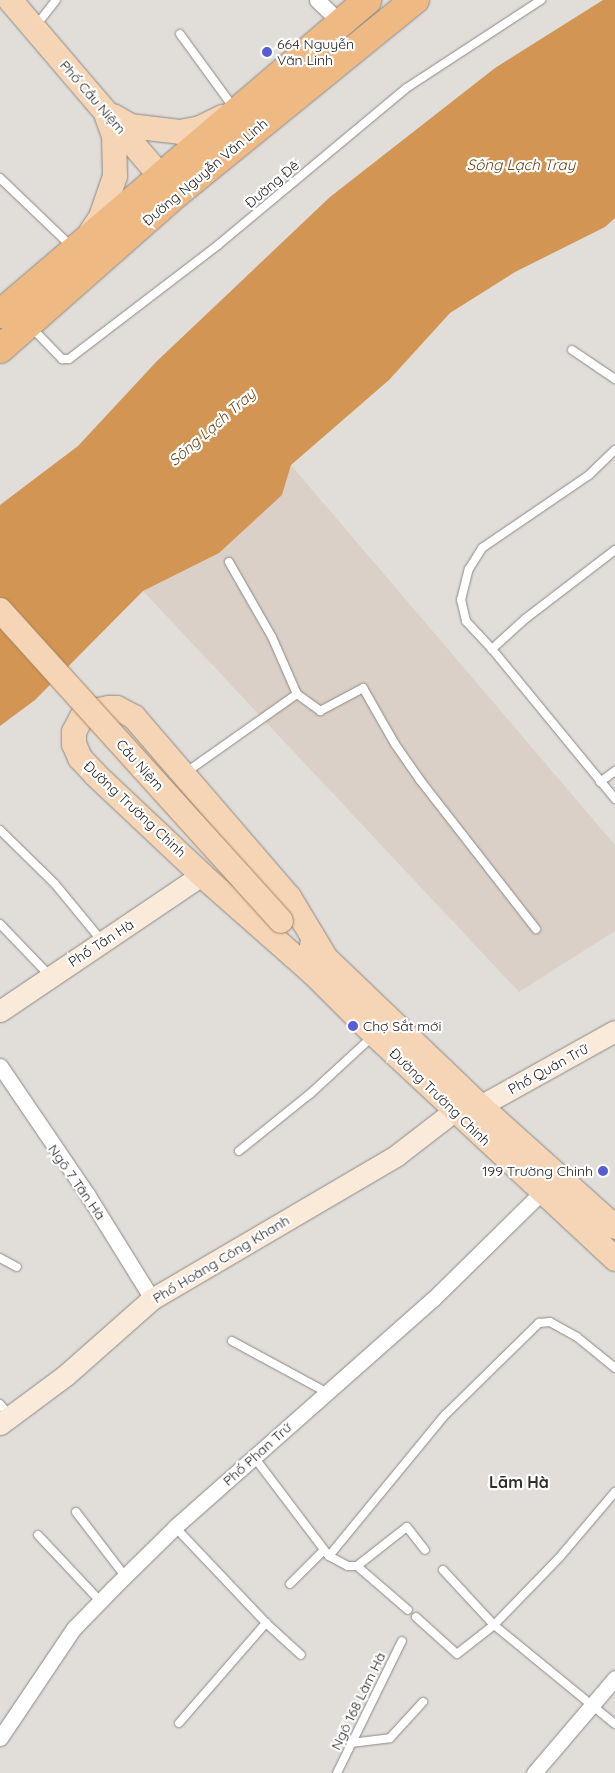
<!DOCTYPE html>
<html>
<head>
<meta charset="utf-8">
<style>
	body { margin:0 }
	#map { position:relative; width:615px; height:1773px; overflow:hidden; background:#e1deda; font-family:Quicksand,sans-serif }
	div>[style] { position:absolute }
	.built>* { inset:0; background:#dad0c7 }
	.water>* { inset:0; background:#d29554 }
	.roads { filter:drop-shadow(0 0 1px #8d8986) drop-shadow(0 0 1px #8d8986) }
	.lane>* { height:8px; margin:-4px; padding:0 4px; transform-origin:4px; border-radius:4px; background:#fff }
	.street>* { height:15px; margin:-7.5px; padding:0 7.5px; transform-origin:7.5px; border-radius:7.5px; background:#fff }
	.secondary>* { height:21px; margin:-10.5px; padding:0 10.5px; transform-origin:10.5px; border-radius:10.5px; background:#faeada }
	.primary>* { height:24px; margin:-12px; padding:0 12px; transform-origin:12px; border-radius:12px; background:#f5d5b5 }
	.highway>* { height:28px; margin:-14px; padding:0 14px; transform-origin:14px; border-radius:14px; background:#eeb983 }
	.bridges { filter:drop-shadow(0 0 1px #a68360) drop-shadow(0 0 1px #a68360) }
	.primary-bridge>* { height:24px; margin:-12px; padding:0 12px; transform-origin:12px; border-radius:12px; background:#f5d5b5 }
	.dots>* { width:14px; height:14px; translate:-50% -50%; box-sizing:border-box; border:2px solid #fff; border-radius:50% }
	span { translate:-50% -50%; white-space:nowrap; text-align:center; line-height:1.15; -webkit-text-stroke:4.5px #fff; paint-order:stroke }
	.poi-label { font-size:14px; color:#21201f }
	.left { translate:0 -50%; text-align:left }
	.right { translate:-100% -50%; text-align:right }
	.street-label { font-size:14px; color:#21201f }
	.water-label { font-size:15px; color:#6c4311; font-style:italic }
	.quarter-label { font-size:16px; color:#302d2a; font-weight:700 }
</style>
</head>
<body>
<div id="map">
	<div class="built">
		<div style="clip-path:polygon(291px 465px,615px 845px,615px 931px,519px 992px,143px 591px,219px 552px,282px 495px)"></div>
	</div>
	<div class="water">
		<div style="clip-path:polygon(603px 0,615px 0,615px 218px,605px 227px,515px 272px,450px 313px,389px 380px,291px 465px,282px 495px,219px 553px,143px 591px,35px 700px,0 726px,0 505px,78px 446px,157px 361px,330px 197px,495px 68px)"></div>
	</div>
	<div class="roads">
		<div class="lane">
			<div style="left:35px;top:27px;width:34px;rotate:-52deg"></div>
			<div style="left:180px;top:34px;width:92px;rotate:53.9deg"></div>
			<div style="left:0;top:178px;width:100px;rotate:43.8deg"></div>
			<div style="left:31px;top:327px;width:45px;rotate:45.9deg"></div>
			<div style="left:62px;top:359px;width:7px"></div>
			<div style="left:69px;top:359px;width:188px;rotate:-37.4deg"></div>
			<div style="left:218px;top:245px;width:244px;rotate:-39.8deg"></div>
			<div style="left:405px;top:89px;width:163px;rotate:-33.2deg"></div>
			<div style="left:572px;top:350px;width:52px;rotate:34deg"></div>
			<div style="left:615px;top:550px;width:113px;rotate:142.5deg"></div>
			<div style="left:525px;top:619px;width:45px;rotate:137.7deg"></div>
			<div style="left:492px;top:649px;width:194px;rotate:50.6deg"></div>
			<div style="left:229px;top:562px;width:86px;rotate:60.2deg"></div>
			<div style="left:272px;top:637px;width:62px;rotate:66.3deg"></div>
			<div style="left:492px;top:649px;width:38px;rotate:-133deg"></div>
			<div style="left:466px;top:621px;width:22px;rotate:-103deg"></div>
			<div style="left:461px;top:600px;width:32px;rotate:-76deg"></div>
			<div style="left:469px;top:569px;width:25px;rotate:-58deg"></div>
			<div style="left:482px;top:548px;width:130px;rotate:-34.3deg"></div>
			<div style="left:589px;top:475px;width:36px;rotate:-44deg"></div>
			<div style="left:185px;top:773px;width:137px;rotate:-35.2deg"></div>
			<div style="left:297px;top:694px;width:29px;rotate:36deg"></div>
			<div style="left:320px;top:711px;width:49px;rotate:-28.1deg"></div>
			<div style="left:363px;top:688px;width:64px;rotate:60.3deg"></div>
			<div style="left:395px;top:744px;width:44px;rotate:55.2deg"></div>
			<div style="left:420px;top:780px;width:189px;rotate:52.1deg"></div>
			<div style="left:600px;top:782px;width:19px;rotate:-36deg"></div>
			<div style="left:0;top:830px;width:77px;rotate:44.5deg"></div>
			<div style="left:55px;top:884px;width:74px;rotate:50.5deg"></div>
			<div style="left:0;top:924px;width:72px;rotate:46.1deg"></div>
			<div style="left:239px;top:1151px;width:91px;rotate:-38.8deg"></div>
			<div style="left:310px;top:1094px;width:84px;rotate:-42.6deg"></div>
			<div style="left:0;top:1258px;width:19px;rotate:28deg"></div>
			<div style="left:232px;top:1341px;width:107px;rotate:28.5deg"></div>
			<div style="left:0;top:1404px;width:14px;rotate:51deg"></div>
			<div style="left:254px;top:1457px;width:124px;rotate:52.9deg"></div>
			<div style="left:329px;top:1556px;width:21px;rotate:28deg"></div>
			<div style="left:348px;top:1566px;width:9px"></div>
			<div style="left:357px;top:1566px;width:67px;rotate:40.8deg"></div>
			<div style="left:76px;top:1512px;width:81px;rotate:52.6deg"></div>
			<div style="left:175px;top:1527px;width:132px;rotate:46.5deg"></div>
			<div style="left:38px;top:1535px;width:91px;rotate:46.8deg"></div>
			<div style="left:329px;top:1556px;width:183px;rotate:-50.6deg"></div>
			<div style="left:445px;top:1415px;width:132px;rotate:-44.4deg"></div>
			<div style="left:539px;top:1323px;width:11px;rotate:-5deg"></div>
			<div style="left:550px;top:1322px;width:31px;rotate:29deg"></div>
			<div style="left:577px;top:1337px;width:49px;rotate:39.2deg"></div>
			<div style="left:357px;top:1566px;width:63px;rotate:-38deg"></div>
			<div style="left:407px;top:1527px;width:29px;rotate:52deg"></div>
			<div style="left:443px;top:1570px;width:75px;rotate:47.2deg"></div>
			<div style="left:494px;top:1625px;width:156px;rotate:39.3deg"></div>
			<div style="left:290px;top:1584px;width:48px;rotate:-45deg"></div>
			<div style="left:416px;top:1617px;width:55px;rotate:42.1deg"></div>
			<div style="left:457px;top:1654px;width:47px;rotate:-38.1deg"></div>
			<div style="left:494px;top:1625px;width:93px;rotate:-45.9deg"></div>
			<div style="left:559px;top:1558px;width:87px;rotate:-49.7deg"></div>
			<div style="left:179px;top:1723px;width:133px;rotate:-49deg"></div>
			<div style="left:266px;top:1623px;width:47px;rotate:42.4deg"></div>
			<div style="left:351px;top:1743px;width:39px;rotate:-7deg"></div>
			<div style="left:390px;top:1738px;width:49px;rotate:-47.5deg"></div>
			<div style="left:337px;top:1773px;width:147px;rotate:-63.8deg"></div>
		</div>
		<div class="street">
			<div style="left:317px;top:0;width:33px;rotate:44deg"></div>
			<div style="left:0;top:1066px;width:155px;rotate:55.8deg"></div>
			<div style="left:87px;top:1194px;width:123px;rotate:58.2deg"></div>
			<div style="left:0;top:1738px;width:133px;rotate:-56.1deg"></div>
			<div style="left:74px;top:1628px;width:56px;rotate:-45.7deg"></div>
			<div style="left:113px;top:1588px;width:87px;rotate:-44.5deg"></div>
			<div style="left:175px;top:1527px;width:344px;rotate:-41.5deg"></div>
			<div style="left:433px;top:1299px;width:151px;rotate:-44.5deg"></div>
			<div style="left:534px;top:1773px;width:125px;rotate:-49.5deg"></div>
		</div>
		<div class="secondary">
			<div style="left:0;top:1011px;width:244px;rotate:-34deg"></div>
			<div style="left:480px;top:1106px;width:154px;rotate:-29.1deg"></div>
			<div style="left:0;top:1424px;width:82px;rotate:-36.6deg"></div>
			<div style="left:66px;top:1375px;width:115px;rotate:-41.5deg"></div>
			<div style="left:152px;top:1299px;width:284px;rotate:-30.4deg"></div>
			<div style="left:397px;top:1155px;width:72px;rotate:-37.7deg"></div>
		</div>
		<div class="primary">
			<div style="left:10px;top:0;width:251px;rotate:49.5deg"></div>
			<div style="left:113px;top:116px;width:20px;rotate:30deg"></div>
			<div style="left:130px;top:126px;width:50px;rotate:6.8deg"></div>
			<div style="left:180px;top:132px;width:20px;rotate:-11deg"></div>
			<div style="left:200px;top:128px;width:25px;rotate:-26deg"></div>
			<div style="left:91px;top:232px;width:18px;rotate:-56deg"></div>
			<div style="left:101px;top:217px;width:43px;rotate:-71.1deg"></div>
			<div style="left:115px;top:176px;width:40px;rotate:-91.4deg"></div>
			<div style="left:114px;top:136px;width:20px;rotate:-110deg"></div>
			<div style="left:312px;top:945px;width:233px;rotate:43.8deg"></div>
			<div style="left:480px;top:1106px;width:181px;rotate:41.9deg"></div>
			<div style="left:305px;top:961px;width:14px;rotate:56deg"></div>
			<div style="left:313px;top:973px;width:86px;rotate:45deg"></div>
			<div style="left:374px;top:1034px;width:330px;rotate:43deg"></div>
			<div style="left:313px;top:973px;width:148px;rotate:-138.6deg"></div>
			<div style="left:202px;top:875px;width:147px;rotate:-136.7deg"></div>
			<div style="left:95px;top:774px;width:22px;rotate:-133deg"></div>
			<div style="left:80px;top:758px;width:15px;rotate:-113deg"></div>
			<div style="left:74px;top:744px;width:12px;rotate:-90deg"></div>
			<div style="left:74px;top:732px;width:17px;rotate:-62deg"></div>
			<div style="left:82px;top:717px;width:8px;rotate:-40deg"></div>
			<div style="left:88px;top:712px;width:20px;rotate:-11deg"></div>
			<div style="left:108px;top:708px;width:9px"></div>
			<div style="left:117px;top:708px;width:19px;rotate:28deg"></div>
			<div style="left:134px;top:717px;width:238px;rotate:49.3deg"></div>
			<div style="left:289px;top:897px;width:68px;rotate:58.9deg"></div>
		</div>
		<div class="highway">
			<div style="left:0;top:314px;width:483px;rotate:-40.5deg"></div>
			<div style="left:0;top:349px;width:235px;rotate:-41.4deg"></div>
			<div style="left:176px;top:194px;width:308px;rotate:-39.1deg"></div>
		</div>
	</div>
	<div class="bridges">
		<div class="primary-bridge">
			<div style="left:0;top:610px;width:419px;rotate:47.9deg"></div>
		</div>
	</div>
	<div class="dots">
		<div style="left:267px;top:52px;background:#575dd4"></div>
		<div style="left:353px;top:1026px;background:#575dd4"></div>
		<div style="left:603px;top:1171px;background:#575dd4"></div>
	</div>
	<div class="poi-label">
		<span class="left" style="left:277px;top:52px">664 Nguyễn<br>Văn Linh</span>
		<span class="left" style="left:363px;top:1026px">Chợ Sắt mới</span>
		<span class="right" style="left:593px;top:1171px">199 Trường Chinh</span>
	</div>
	<div class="street-label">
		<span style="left:93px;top:97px;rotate:49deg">Phố Cầu Niệm</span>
		<span style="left:205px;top:172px;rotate:-40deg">Đường Nguyễn Văn Linh</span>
		<span style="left:272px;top:184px;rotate:-40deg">Đường Đê</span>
		<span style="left:140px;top:765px;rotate:48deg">Cầu Niệm</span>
		<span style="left:135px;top:809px;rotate:43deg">Đường Trường Chinh</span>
		<span style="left:101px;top:943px;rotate:-33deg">Phố Tân Hà</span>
		<span style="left:548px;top:1069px;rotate:-29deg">Phố Quán Trữ</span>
		<span style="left:440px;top:1097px;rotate:44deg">Đường Trường Chinh</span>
		<span style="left:77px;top:1182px;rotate:55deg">Ngõ 7 Tân Hà</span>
		<span style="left:221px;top:1259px;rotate:-31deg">Phố Hoàng Công Khanh</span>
		<span style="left:257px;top:1454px;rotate:-42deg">Phố Phan Trứ</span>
		<span style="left:358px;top:1701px;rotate:-64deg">Ngô 168 Làm Hà</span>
	</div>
	<div class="water-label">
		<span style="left:521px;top:165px">Sông Lạch Tray</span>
		<span style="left:212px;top:427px;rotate:-41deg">Sông Lạch Tray</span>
	</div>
	<div class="quarter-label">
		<span style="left:519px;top:1482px">Lãm Hà</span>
	</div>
</div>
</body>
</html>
